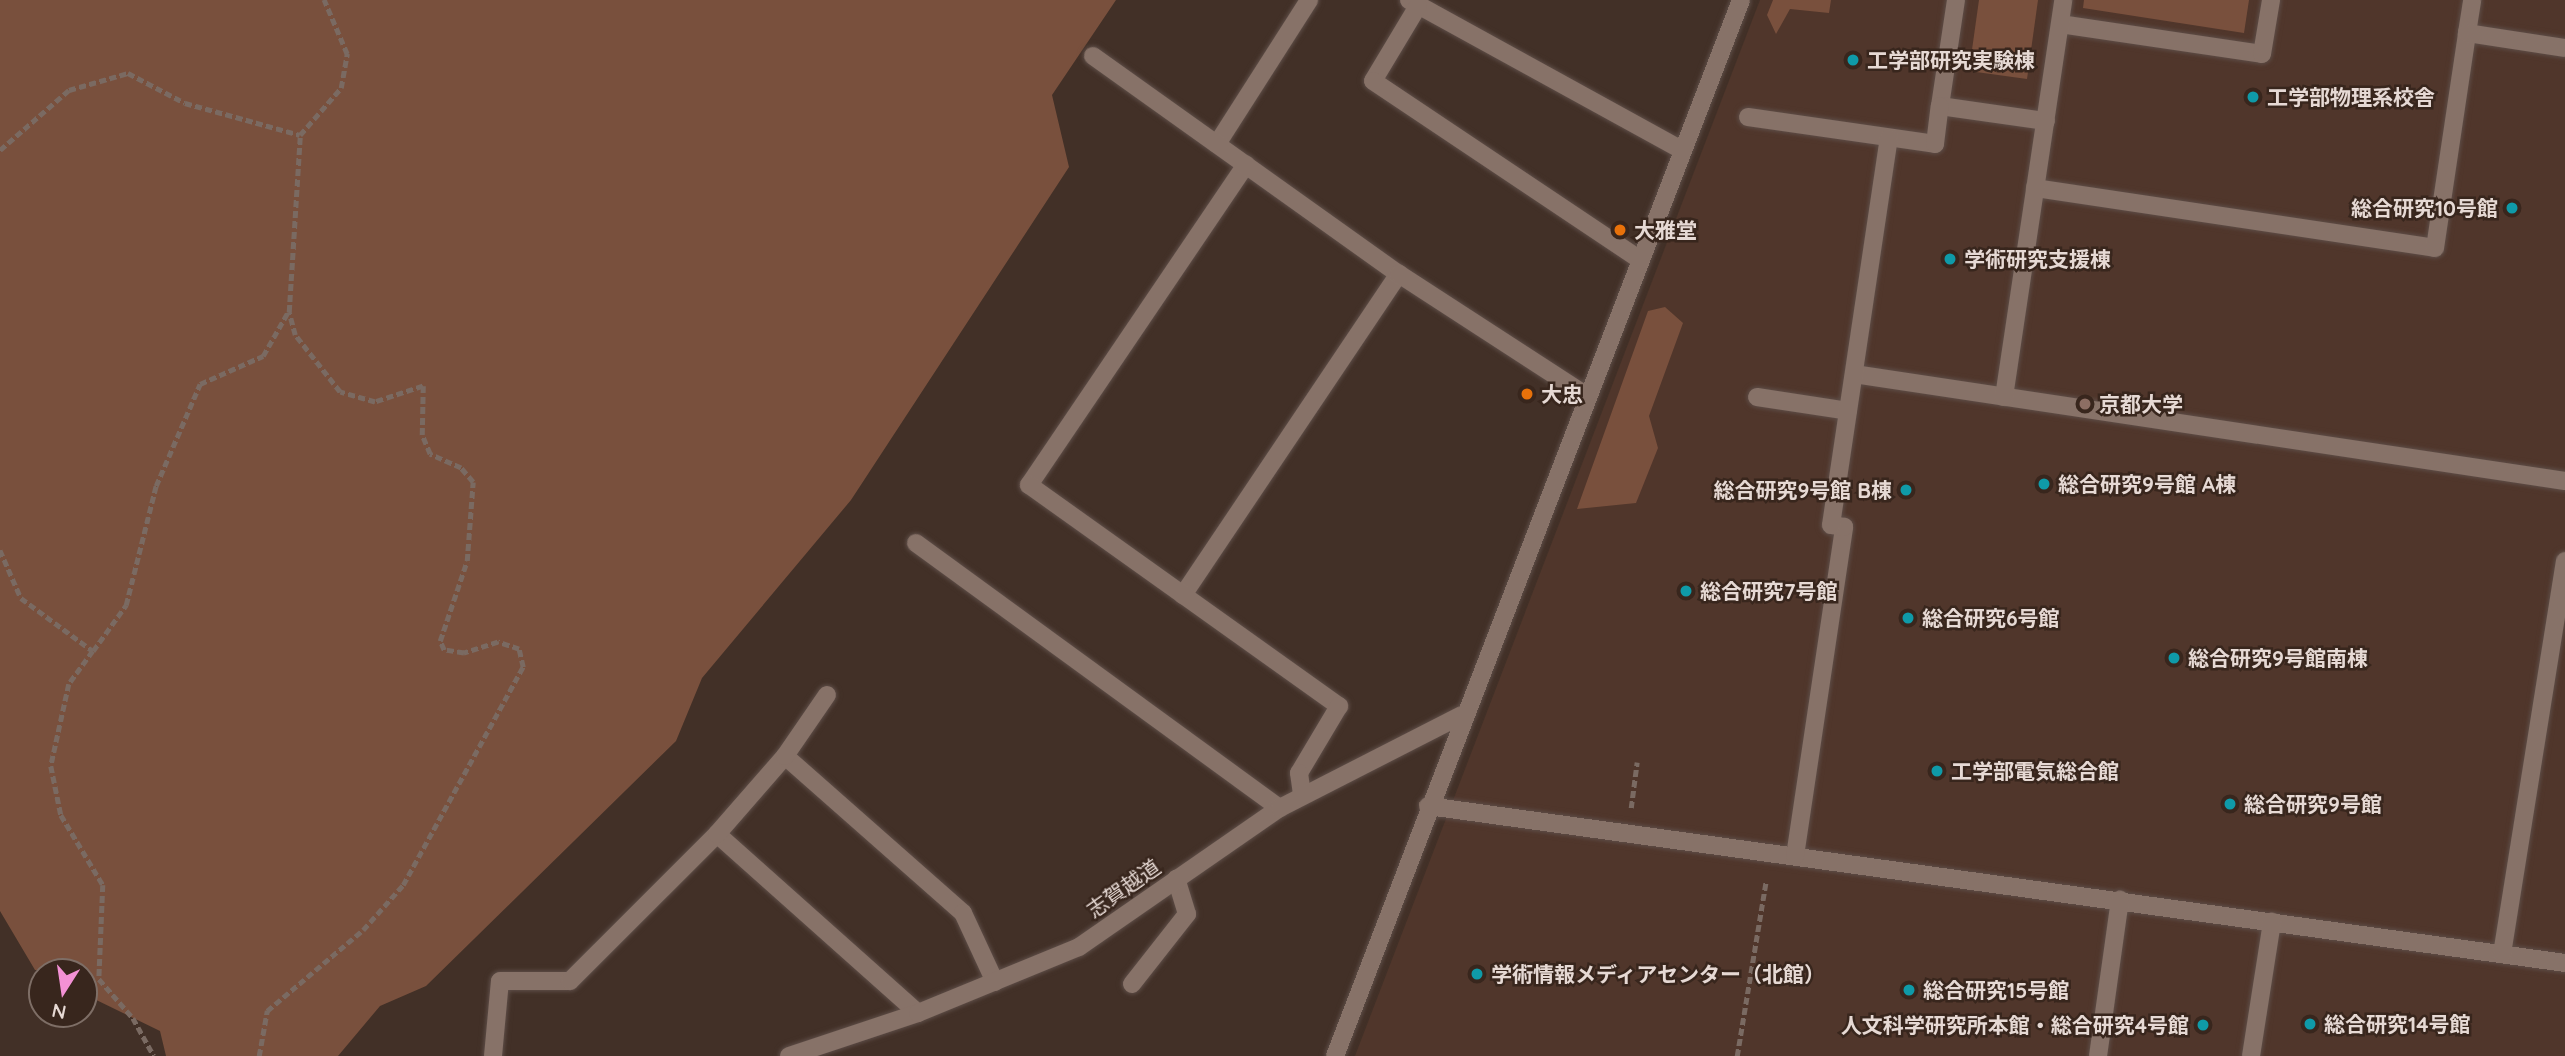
<!DOCTYPE html>
<html>
<head>
<meta charset="utf-8">
<style>
	body { margin:0 }
	#map { position:relative; width:2565px; height:1056px; overflow:hidden; background:#423027; font-family:Quicksand,"Noto Sans JP",sans-serif }
	div>[style] { position:absolute }
	.built>* { inset:0; background:#50362b }
	.green>* { inset:0; background:#79503d }
	.path>* { height:4.5px; margin-top:-2.25px; transform-origin:0; background:repeating-linear-gradient(90deg,#7a6a62 0 7px,transparent 0 10.5px) }
	.roads { filter:drop-shadow(0 0 2px #5d4d47) drop-shadow(0 0 2px #5d4d47) }
	.lane>* { height:18px; margin:-9px; padding:0 9px; transform-origin:9px; border-radius:9px; background:#877268 }
	.street>* { height:18px; margin:-9px; padding:0 9px; transform-origin:9px; border-radius:9px; background:#877268 }
	.dots>* { width:19px; height:19px; translate:-50% -50%; box-sizing:border-box; border:4px solid #38261d; border-radius:50% }
	span { translate:-50% -50%; white-space:nowrap; text-align:center; line-height:1.15; -webkit-text-stroke:5px #38261d; paint-order:stroke }
	.poi-label { font-size:21px; color:#e6d9d4; font-weight:700 }
	.left { translate:0 -50%; text-align:left }
	.right { translate:-100% -50%; text-align:right }
	.street-label { font-size:21px; color:#e6d9d4 }
	.north { position:absolute; left:28px; top:958px; width:70px; height:70px; box-sizing:border-box; background:#38261d; border:2px solid #7e6e66; border-radius:50%; rotate:192deg; font-size:19px; font-weight:700; line-height:28px; text-align:center; color:#e6d9d4 }
	.north::after { content:''; display:block; margin:auto; width:24px; height:32px; background:#f391d5; clip-path:polygon(50% 0,100% 100%,50% 72%,0 100%) }
</style>
</head>
<body>
<div id="map">
	<div class="built">
		<div style="clip-path:polygon(1760px 0,2565px 0,2565px 1056px,1355px 1056px)"></div>
	</div>
	<div class="green">
		<div style="clip-path:polygon(0 0,1116px 0,1052px 95px,1069px 167px,851px 500px,702px 678px,676px 741px,426px 986px,380px 1006px,338px 1056px,166px 1056px,160px 1031px,84px 994px,84px 972px,35px 970px,0 911px)"></div>
		<div style="clip-path:polygon(1773px 0,1831px 0,1829px 13px,1790px 9px,1776px 34px,1767px 15px)"></div>
		<div style="clip-path:polygon(1979px 0,2038px 0,2027px 79px,1969px 71px)"></div>
		<div style="clip-path:polygon(2084px 0,2249px 0,2244px 33px,2083px 8px)"></div>
		<div style="clip-path:polygon(1665px 307px,1683px 323px,1649px 416px,1658px 448px,1636px 503px,1577px 509px,1648px 311px)"></div>
	</div>
	<div class="path">
		<div style="left:0;top:150px;width:91px;rotate:-41deg"></div>
		<div style="left:69px;top:90px;width:61px;rotate:-16.1deg"></div>
		<div style="left:128px;top:73px;width:64px;rotate:27.8deg"></div>
		<div style="left:185px;top:103px;width:119px;rotate:15.5deg"></div>
		<div style="left:300px;top:135px;width:62px;rotate:-48.9deg"></div>
		<div style="left:341px;top:88px;width:35px;rotate:-80deg"></div>
		<div style="left:347px;top:54px;width:59px;rotate:-113.1deg"></div>
		<div style="left:0;top:550px;width:52px;rotate:66.4deg"></div>
		<div style="left:21px;top:598px;width:89px;rotate:36.4deg"></div>
		<div style="left:93px;top:651px;width:41px;rotate:126deg"></div>
		<div style="left:69px;top:684px;width:84px;rotate:102.4deg"></div>
		<div style="left:51px;top:766px;width:50px;rotate:78.5deg"></div>
		<div style="left:61px;top:815px;width:82px;rotate:59deg"></div>
		<div style="left:103px;top:885px;width:94px;rotate:92.4deg"></div>
		<div style="left:99px;top:979px;width:52px;rotate:48.9deg"></div>
		<div style="left:133px;top:1018px;width:43px;rotate:61.1deg"></div>
		<div style="left:93px;top:651px;width:57px;rotate:-54.3deg"></div>
		<div style="left:126px;top:605px;width:123px;rotate:-75.9deg"></div>
		<div style="left:156px;top:486px;width:111px;rotate:-66.7deg"></div>
		<div style="left:200px;top:384px;width:69px;rotate:-24deg"></div>
		<div style="left:263px;top:356px;width:51px;rotate:-60.4deg"></div>
		<div style="left:1631px;top:808px;width:46px;rotate:-82.6deg"></div>
		<div style="left:259px;top:1056px;width:46px;rotate:-79.9deg"></div>
		<div style="left:267px;top:1011px;width:126px;rotate:-40.2deg"></div>
		<div style="left:363px;top:930px;width:60px;rotate:-48.4deg"></div>
		<div style="left:403px;top:885px;width:249px;rotate:-61.2deg"></div>
		<div style="left:523px;top:667px;width:18px;rotate:-103deg"></div>
		<div style="left:519px;top:649px;width:22px;rotate:-162deg"></div>
		<div style="left:498px;top:642px;width:36px;rotate:162deg"></div>
		<div style="left:464px;top:653px;width:20px;rotate:-171deg"></div>
		<div style="left:444px;top:650px;width:10px;rotate:-114deg"></div>
		<div style="left:440px;top:641px;width:84px;rotate:-71.4deg"></div>
		<div style="left:467px;top:561px;width:79px;rotate:-85.7deg"></div>
		<div style="left:473px;top:482px;width:18px;rotate:-131deg"></div>
		<div style="left:461px;top:468px;width:34px;rotate:-156deg"></div>
		<div style="left:430px;top:454px;width:21px;rotate:-113deg"></div>
		<div style="left:422px;top:435px;width:49px;rotate:-88.8deg"></div>
		<div style="left:423px;top:386px;width:51px;rotate:161.6deg"></div>
		<div style="left:375px;top:402px;width:36px;rotate:-164deg"></div>
		<div style="left:340px;top:392px;width:73px;rotate:-128.3deg"></div>
		<div style="left:295px;top:335px;width:24px;rotate:-105deg"></div>
		<div style="left:289px;top:312px;width:177px;rotate:-86.4deg"></div>
		<div style="left:1737px;top:1056px;width:177px;rotate:-80.6deg"></div>
	</div>
	<div class="roads">
		<div class="lane">
			<div style="left:1409px;top:0;width:311px;rotate:28.8deg"></div>
			<div style="left:1956px;top:0;width:107px;rotate:98.6deg"></div>
			<div style="left:1940px;top:106px;width:107px;rotate:8.1deg"></div>
			<div style="left:1418px;top:6px;width:87px;rotate:121deg"></div>
			<div style="left:1373px;top:81px;width:321px;rotate:33.8deg"></div>
			<div style="left:2060px;top:24px;width:204px;rotate:8.4deg"></div>
			<div style="left:2262px;top:54px;width:55px;rotate:-80.5deg"></div>
			<div style="left:2467px;top:33px;width:33px;rotate:-81deg"></div>
			<div style="left:1748px;top:117px;width:189px;rotate:8.2deg"></div>
			<div style="left:1935px;top:144px;width:38px;rotate:-83deg"></div>
			<div style="left:1217px;top:144px;width:171px;rotate:-57.4deg"></div>
			<div style="left:2035px;top:188px;width:404px;rotate:8.5deg"></div>
			<div style="left:2435px;top:248px;width:217px;rotate:-81.5deg"></div>
			<div style="left:2467px;top:33px;width:99px;rotate:8.7deg"></div>
			<div style="left:1854px;top:374px;width:719px;rotate:8.56deg"></div>
			<div style="left:1757px;top:397px;width:92px;rotate:8.7deg"></div>
			<div style="left:2004px;top:397px;width:401px;rotate:-81.5deg"></div>
			<div style="left:1029px;top:485px;width:387px;rotate:-55.9deg"></div>
			<div style="left:916px;top:543px;width:450px;rotate:36.1deg"></div>
			<div style="left:1183px;top:595px;width:387px;rotate:-56.1deg"></div>
			<div style="left:785px;top:756px;width:237px;rotate:41.4deg"></div>
			<div style="left:963px;top:913px;width:76px;rotate:65.1deg"></div>
			<div style="left:1428px;top:806px;width:1148px;rotate:7.86deg"></div>
			<div style="left:717px;top:834px;width:269px;rotate:41.7deg"></div>
			<div style="left:1795px;top:856px;width:333px;rotate:-81.5deg"></div>
			<div style="left:1844px;top:527px;width:13px;rotate:-171deg"></div>
			<div style="left:1831px;top:525px;width:391px;rotate:-81.5deg"></div>
			<div style="left:2502px;top:954px;width:398px;rotate:-80.9deg"></div>
			<div style="left:1132px;top:984px;width:89px;rotate:-51.8deg"></div>
			<div style="left:1187px;top:914px;width:37px;rotate:-107deg"></div>
			<div style="left:493px;top:1056px;width:75px;rotate:-84.7deg"></div>
			<div style="left:500px;top:981px;width:70px"></div>
			<div style="left:570px;top:981px;width:208px;rotate:-45deg"></div>
			<div style="left:717px;top:834px;width:103px;rotate:-48.9deg"></div>
			<div style="left:785px;top:756px;width:74px;rotate:-55.5deg"></div>
			<div style="left:2098px;top:1056px;width:158px;rotate:-82deg"></div>
			<div style="left:2251px;top:1056px;width:136px;rotate:-81.1deg"></div>
		</div>
		<div class="street">
			<div style="left:1093px;top:56px;width:376px;rotate:35.5deg"></div>
			<div style="left:1399px;top:274px;width:224px;rotate:33deg"></div>
			<div style="left:1029px;top:485px;width:381px;rotate:35.5deg"></div>
			<div style="left:1339px;top:706px;width:78px;rotate:120.8deg"></div>
			<div style="left:1299px;top:773px;width:22px;rotate:82deg"></div>
			<div style="left:789px;top:1056px;width:136px;rotate:-18.4deg"></div>
			<div style="left:918px;top:1013px;width:174px;rotate:-22.3deg"></div>
			<div style="left:1079px;top:947px;width:244px;rotate:-34.7deg"></div>
			<div style="left:1280px;top:808px;width:204px;rotate:-27.1deg"></div>
			<div style="left:1335px;top:1056px;width:1131px;rotate:-68.97deg"></div>
		</div>
	</div>
	<div class="dots">
		<div style="left:1853px;top:60px;background:#0f9aa8"></div>
		<div style="left:2253px;top:97px;background:#0f9aa8"></div>
		<div style="left:2512px;top:208px;background:#0f9aa8"></div>
		<div style="left:1620px;top:230px;background:#e8710a"></div>
		<div style="left:1950px;top:259px;background:#0f9aa8"></div>
		<div style="left:1527px;top:394px;background:#e8710a"></div>
		<div style="left:2085px;top:404px;background:#8d6e63"></div>
		<div style="left:2044px;top:484px;background:#0f9aa8"></div>
		<div style="left:1906px;top:490px;background:#0f9aa8"></div>
		<div style="left:1686px;top:591px;background:#0f9aa8"></div>
		<div style="left:1908px;top:618px;background:#0f9aa8"></div>
		<div style="left:2174px;top:658px;background:#0f9aa8"></div>
		<div style="left:1937px;top:771px;background:#0f9aa8"></div>
		<div style="left:2230px;top:804px;background:#0f9aa8"></div>
		<div style="left:1477px;top:974px;background:#0f9aa8"></div>
		<div style="left:1909px;top:990px;background:#0f9aa8"></div>
		<div style="left:2310px;top:1024px;background:#0f9aa8"></div>
		<div style="left:2203px;top:1025px;background:#0f9aa8"></div>
	</div>
	<div class="poi-label">
		<span class="left" style="left:1867px;top:60px">工学部研究実験棟</span>
		<span class="left" style="left:2267px;top:97px">工学部物理系校舎</span>
		<span class="right" style="left:2498px;top:208px">総合研究10号館</span>
		<span class="left" style="left:1634px;top:230px">大雅堂</span>
		<span class="left" style="left:1964px;top:259px">学術研究支援棟</span>
		<span class="left" style="left:1541px;top:394px">大忠</span>
		<span class="left" style="left:2099px;top:404px">京都大学</span>
		<span class="left" style="left:2058px;top:484px">総合研究9号館 A棟</span>
		<span class="right" style="left:1892px;top:490px">総合研究9号館 B棟</span>
		<span class="left" style="left:1700px;top:591px">総合研究7号館</span>
		<span class="left" style="left:1922px;top:618px">総合研究6号館</span>
		<span class="left" style="left:2188px;top:658px">総合研究9号館南棟</span>
		<span class="left" style="left:1951px;top:771px">工学部電気総合館</span>
		<span class="left" style="left:2244px;top:804px">総合研究9号館</span>
		<span class="left" style="left:1491px;top:974px">学術情報メディアセンター（北館）</span>
		<span class="left" style="left:1923px;top:990px">総合研究15号館</span>
		<span class="left" style="left:2324px;top:1024px">総合研究14号館</span>
		<span class="right" style="left:2189px;top:1025px">人文科学研究所本館・総合研究4号館</span>
	</div>
	<div class="street-label">
		<span style="left:1123px;top:888px;rotate:-35deg">志賀越道</span>
	</div>
	<div class="north">N</div>
</div>
</body>
</html>
